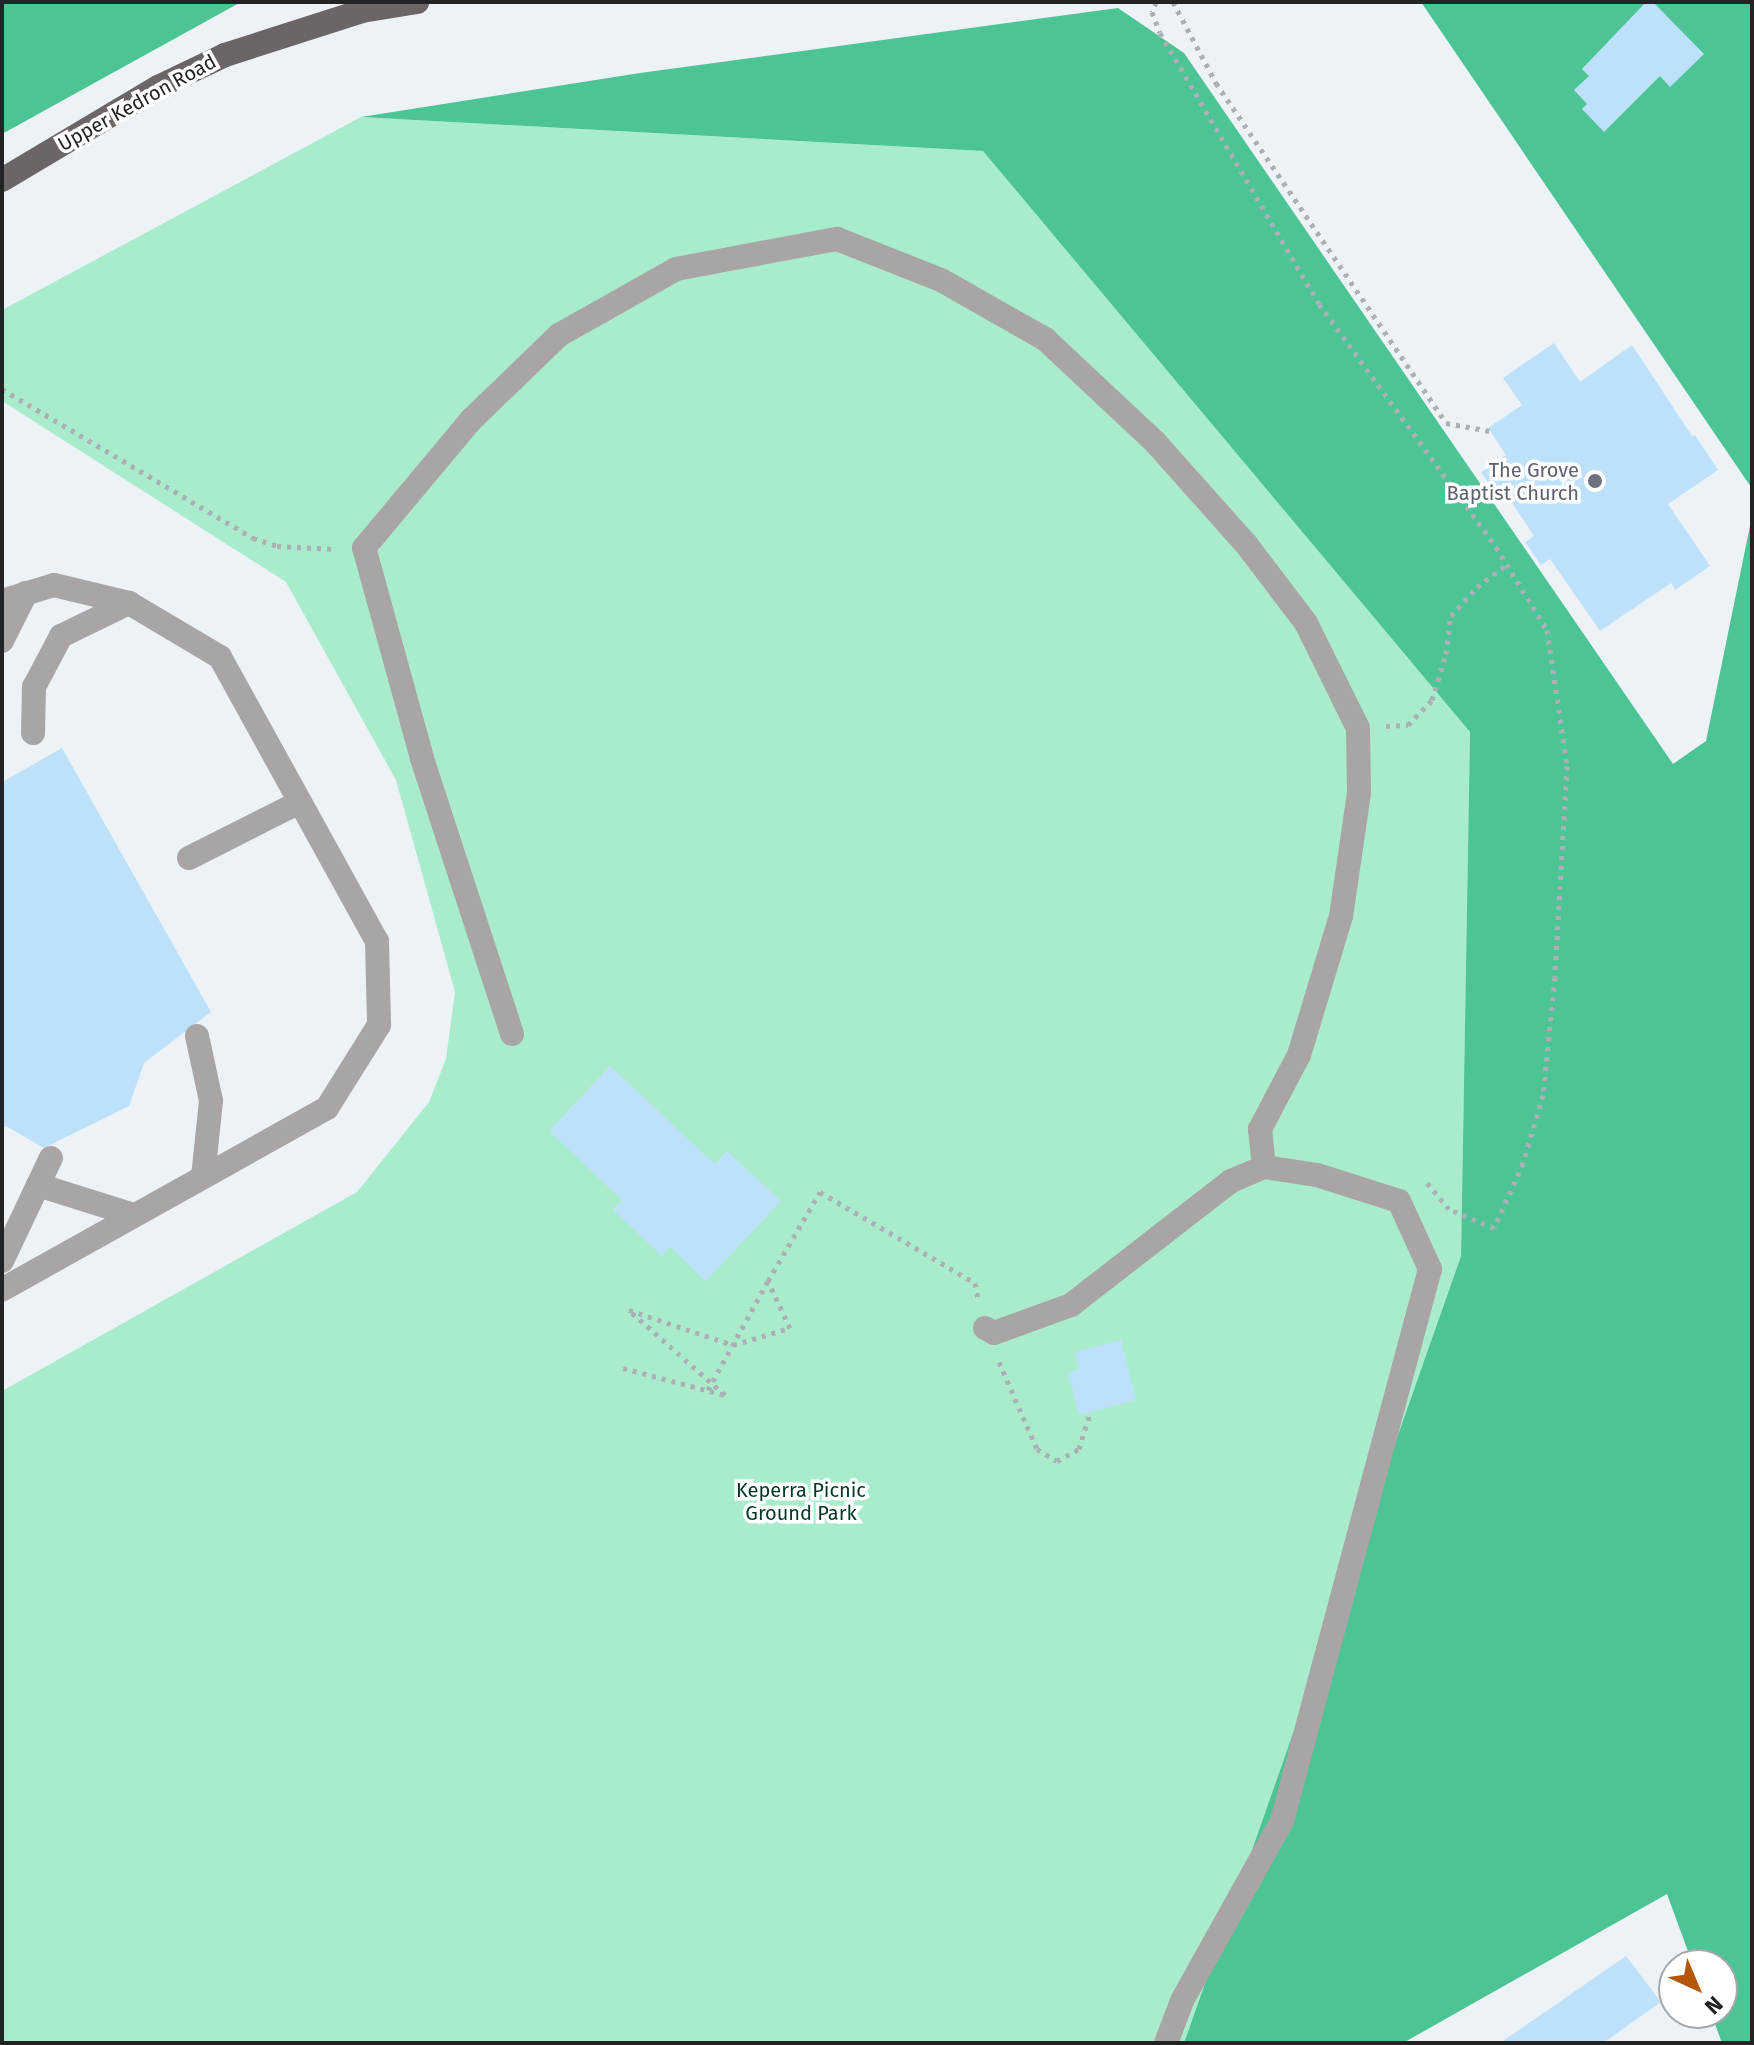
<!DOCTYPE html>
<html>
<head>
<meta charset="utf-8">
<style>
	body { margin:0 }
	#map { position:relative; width:1754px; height:2045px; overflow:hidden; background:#edf2f6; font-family:"Fira Sans",sans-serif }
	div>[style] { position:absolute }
	.green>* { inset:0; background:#a9eccb }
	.forest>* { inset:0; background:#4cc494 }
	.building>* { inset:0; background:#bee1fb }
	.path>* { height:5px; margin-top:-2.5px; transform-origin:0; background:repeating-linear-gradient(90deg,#acb0b4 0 4px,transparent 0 10px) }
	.minor>* { height:24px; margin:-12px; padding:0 12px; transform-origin:12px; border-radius:12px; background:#a8a5a4 }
	.major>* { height:24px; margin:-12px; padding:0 12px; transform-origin:12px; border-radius:12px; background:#6b6665 }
	.dots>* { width:22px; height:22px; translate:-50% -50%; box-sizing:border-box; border:4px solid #fff; border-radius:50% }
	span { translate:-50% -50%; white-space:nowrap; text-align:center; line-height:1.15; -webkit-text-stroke:7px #fff; paint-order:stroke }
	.street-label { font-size:20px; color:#212325 }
	.worship-label { font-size:20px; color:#5b616d }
	.right { translate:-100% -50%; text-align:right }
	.park-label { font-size:20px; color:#013825 }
	.frame { position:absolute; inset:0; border:4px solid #212325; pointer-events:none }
	.north { position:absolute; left:1658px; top:1949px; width:80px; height:80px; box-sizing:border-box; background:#fff; border:2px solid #a6a7a8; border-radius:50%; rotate:136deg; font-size:22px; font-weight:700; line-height:32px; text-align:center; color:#212325 }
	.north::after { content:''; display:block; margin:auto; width:28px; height:36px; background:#b55608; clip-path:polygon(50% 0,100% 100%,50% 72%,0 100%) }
</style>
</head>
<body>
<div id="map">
	<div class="green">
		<div style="clip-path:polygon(361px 117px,983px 151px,1470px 732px,1461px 1256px,1184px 2043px,2px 2043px,2px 1391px,357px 1192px,429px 1102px,446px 1059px,455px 992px,396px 780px,286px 582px,2px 401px,2px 310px)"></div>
	</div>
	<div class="forest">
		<div style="clip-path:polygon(2px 2px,241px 2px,2px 134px)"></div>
		<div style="clip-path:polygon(1421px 2px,1752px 2px,1752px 2043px,1722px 2043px,1711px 2013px,1722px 2013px,1722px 1965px,1693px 1965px,1667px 1894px,1403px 2043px,1184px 2043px,1461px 1256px,1470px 732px,983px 151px,361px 117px,640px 73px,1118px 8px,1184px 53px,1673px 764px,1706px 741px,1751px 521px,1751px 487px)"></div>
	</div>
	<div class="building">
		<div style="clip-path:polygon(1646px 2px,1653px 2px,1704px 54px,1670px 87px,1660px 76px,1604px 132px,1582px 109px,1587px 104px,1574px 90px,1589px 76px,1582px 69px)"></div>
		<div style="clip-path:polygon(1554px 343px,1580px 382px,1632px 345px,1692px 436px,1695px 435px,1718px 470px,1668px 504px,1710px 566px,1675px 590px,1671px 583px,1600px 631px,1550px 559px,1541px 565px,1525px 542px,1534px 536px,1503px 489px,1496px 494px,1481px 472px,1506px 455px,1488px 428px,1522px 405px,1503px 378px)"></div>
		<div style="clip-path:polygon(62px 748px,211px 1012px,144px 1063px,129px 1106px,44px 1148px,6px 1126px,2px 1129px,2px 782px)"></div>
		<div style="clip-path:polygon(610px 1066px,715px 1164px,727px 1151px,781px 1201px,706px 1281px,670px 1247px,662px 1256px,613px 1210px,622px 1200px,549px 1131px)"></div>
		<div style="clip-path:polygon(1121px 1340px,1136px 1400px,1079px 1415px,1068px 1373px,1079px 1369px,1075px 1352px)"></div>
		<div style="clip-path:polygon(1626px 1956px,1661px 2002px,1603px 2043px,1500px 2043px)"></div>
	</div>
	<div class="path">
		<div style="left:1156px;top:2px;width:11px;rotate:112deg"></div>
		<div style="left:1152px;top:12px;width:22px;rotate:69deg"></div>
		<div style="left:1160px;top:33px;width:314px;rotate:59.6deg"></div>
		<div style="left:1319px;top:304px;width:301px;rotate:53.9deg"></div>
		<div style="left:1496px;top:547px;width:97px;rotate:58.4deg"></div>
		<div style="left:1547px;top:630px;width:137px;rotate:81.6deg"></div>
		<div style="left:1567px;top:766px;width:211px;rotate:93.3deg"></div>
		<div style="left:1555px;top:977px;width:119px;rotate:95.8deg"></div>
		<div style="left:1543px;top:1095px;width:71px;rotate:106.4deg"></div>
		<div style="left:1523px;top:1163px;width:71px;rotate:114deg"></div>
		<div style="left:1494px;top:1228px;width:49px;rotate:-157.1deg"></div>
		<div style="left:1449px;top:1209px;width:34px;rotate:-130deg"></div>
		<div style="left:1173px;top:2px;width:92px;rotate:62deg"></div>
		<div style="left:1216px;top:83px;width:410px;rotate:55.9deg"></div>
		<div style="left:1446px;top:423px;width:45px;rotate:10.3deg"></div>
		<div style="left:2px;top:389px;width:292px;rotate:30.7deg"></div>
		<div style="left:253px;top:538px;width:25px;rotate:18deg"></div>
		<div style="left:277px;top:546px;width:58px;rotate:3deg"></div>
		<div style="left:1386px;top:726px;width:22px;rotate:-3deg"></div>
		<div style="left:1408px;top:725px;width:35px;rotate:-46deg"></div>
		<div style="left:1432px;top:700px;width:48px;rotate:-73.1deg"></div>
		<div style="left:1446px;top:654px;width:38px;rotate:-83deg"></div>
		<div style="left:1451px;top:616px;width:39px;rotate:-48deg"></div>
		<div style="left:1477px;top:587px;width:38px;rotate:-37deg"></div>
		<div style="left:999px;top:1362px;width:95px;rotate:66.4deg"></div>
		<div style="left:1037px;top:1449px;width:23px;rotate:31deg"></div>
		<div style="left:1057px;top:1461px;width:25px;rotate:-29deg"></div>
		<div style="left:1079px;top:1449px;width:39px;rotate:-73deg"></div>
		<div style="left:623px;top:1368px;width:106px;rotate:14.8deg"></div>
		<div style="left:725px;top:1395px;width:128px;rotate:-138.5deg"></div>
		<div style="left:629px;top:1310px;width:110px;rotate:18.6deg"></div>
		<div style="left:733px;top:1345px;width:59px;rotate:-16.6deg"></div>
		<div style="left:790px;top:1328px;width:52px;rotate:-115.1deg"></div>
		<div style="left:768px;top:1281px;width:103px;rotate:-59.7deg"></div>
		<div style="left:820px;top:1192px;width:180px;rotate:30.4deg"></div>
		<div style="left:975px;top:1283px;width:16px;rotate:79deg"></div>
		<div style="left:708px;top:1390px;width:124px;rotate:-61.2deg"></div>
	</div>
	<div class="minor">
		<div style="left:2px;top:601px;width:54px;rotate:-17.1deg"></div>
		<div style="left:54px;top:585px;width:77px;rotate:13.5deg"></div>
		<div style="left:129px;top:603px;width:106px;rotate:30.7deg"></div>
		<div style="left:220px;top:657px;width:325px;rotate:61.1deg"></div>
		<div style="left:377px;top:941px;width:84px;rotate:88.6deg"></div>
		<div style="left:379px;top:1025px;width:98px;rotate:122.1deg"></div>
		<div style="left:327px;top:1108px;width:372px;rotate:150.8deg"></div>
		<div style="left:2px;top:641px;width:54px;rotate:-63.4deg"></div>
		<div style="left:33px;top:733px;width:46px;rotate:-88.8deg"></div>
		<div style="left:34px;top:687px;width:58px;rotate:-62.1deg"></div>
		<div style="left:61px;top:636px;width:76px;rotate:-25.9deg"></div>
		<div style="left:189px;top:858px;width:124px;rotate:-26.8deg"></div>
		<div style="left:512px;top:1034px;width:290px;rotate:-108.1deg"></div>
		<div style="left:422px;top:758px;width:218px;rotate:-105.4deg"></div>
		<div style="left:364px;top:548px;width:167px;rotate:-50.1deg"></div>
		<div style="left:471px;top:420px;width:122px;rotate:-44deg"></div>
		<div style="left:559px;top:335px;width:134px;rotate:-29.4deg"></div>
		<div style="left:676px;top:269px;width:164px;rotate:-10.6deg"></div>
		<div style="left:837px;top:239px;width:112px;rotate:21.5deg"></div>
		<div style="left:941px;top:280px;width:120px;rotate:29.6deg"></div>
		<div style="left:1045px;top:339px;width:151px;rotate:43.1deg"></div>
		<div style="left:1155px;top:442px;width:137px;rotate:48.3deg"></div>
		<div style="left:1246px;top:544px;width:99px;rotate:52.8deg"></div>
		<div style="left:1306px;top:623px;width:117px;rotate:63.7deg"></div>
		<div style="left:1358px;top:728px;width:65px;rotate:89.1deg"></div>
		<div style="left:1359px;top:793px;width:124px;rotate:98.3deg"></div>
		<div style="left:1341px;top:916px;width:145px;rotate:106.8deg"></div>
		<div style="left:1299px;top:1055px;width:84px;rotate:117.8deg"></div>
		<div style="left:1260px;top:1129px;width:38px;rotate:84deg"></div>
		<div style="left:197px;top:1036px;width:66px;rotate:77.8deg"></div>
		<div style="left:211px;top:1101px;width:76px;rotate:96deg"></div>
		<div style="left:38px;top:1185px;width:101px;rotate:17.4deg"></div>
		<div style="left:2px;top:1261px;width:114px;rotate:-64.6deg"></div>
		<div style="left:985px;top:1328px;width:10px;rotate:29deg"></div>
		<div style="left:994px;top:1333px;width:82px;rotate:-20deg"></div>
		<div style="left:1071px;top:1305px;width:202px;rotate:-37.8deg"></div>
		<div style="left:1231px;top:1181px;width:36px;rotate:-23deg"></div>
		<div style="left:1264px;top:1167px;width:54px;rotate:8.6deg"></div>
		<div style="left:1317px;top:1175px;width:86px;rotate:17.6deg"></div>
		<div style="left:1399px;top:1201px;width:75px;rotate:65.5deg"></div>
		<div style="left:1430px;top:1269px;width:571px;rotate:105.01deg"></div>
		<div style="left:1282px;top:1821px;width:206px;rotate:119.1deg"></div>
		<div style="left:1182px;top:2001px;width:45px;rotate:110.9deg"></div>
	</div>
	<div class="major">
		<div style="left:2px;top:180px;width:182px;rotate:-30.8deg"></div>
		<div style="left:158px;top:87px;width:74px;rotate:-25.5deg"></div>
		<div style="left:225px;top:55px;width:144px;rotate:-17.8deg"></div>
		<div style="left:362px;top:11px;width:56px;rotate:-9.3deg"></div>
	</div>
	<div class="dots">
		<div style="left:1595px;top:481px;background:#6b7280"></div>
	</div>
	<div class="street-label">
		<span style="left:137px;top:103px;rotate:-29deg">Upper Kedron Road</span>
	</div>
	<div class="worship-label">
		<span class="right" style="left:1579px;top:482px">The Grove<br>Baptist Church</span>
	</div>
	<div class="park-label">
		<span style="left:801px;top:1502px">Keperra Picnic<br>Ground Park</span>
	</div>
	<div class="frame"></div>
	<div class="north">N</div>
</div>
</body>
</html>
